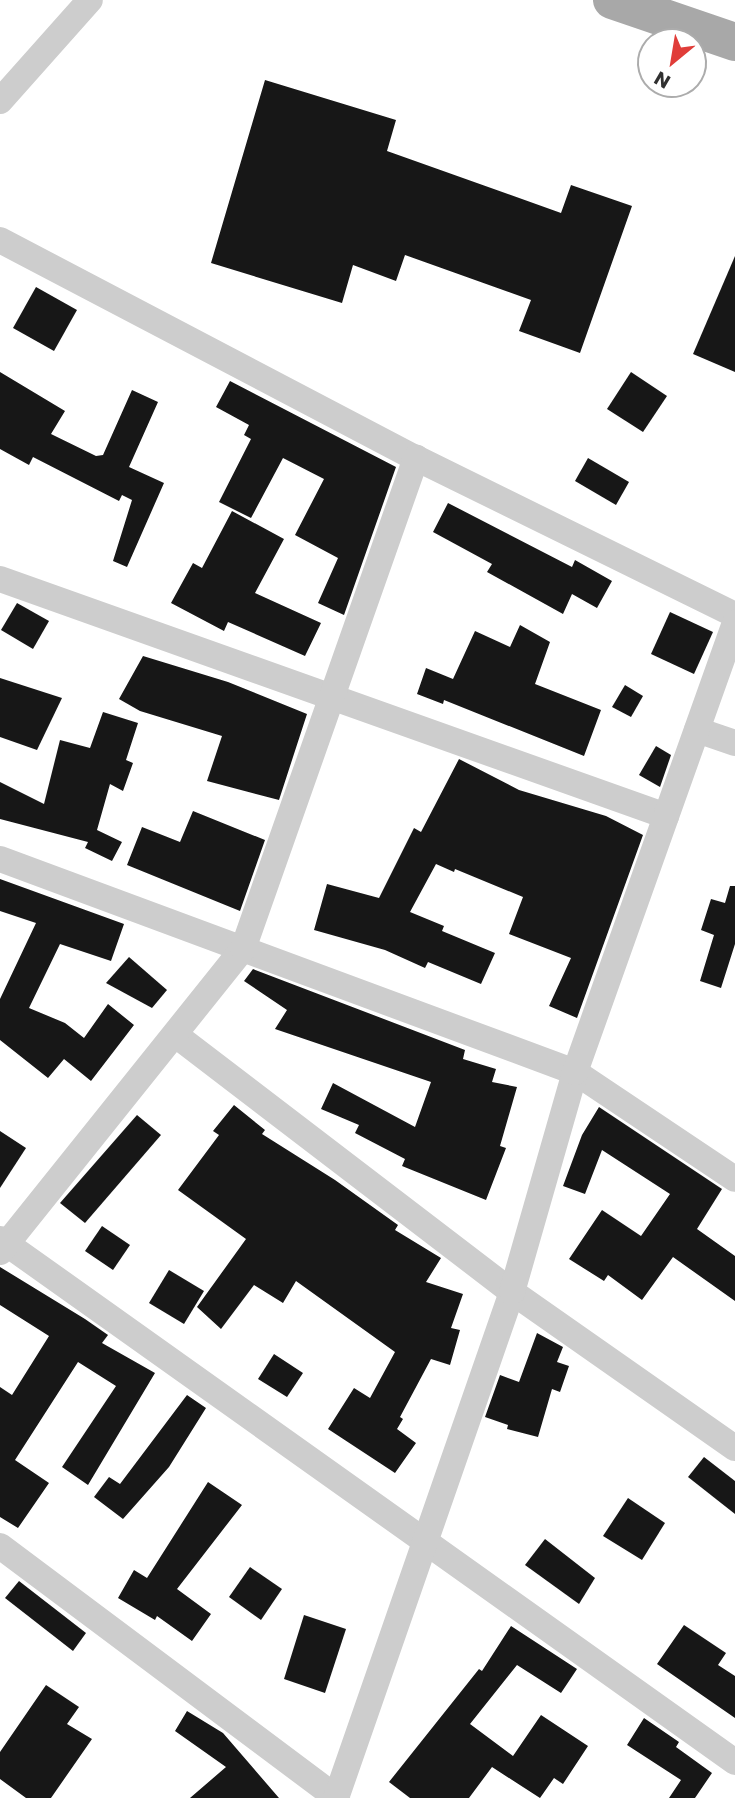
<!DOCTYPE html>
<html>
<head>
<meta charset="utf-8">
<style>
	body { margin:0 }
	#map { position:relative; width:735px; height:1798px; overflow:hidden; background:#fff; font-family:Poppins,sans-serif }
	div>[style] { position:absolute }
	.building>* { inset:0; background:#171717 }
	.street>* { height:26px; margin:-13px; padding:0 13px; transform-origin:13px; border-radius:13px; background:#cdcdcd }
	.primary>* { height:38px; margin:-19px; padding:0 19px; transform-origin:19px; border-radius:19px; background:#a8a8a8 }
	span { translate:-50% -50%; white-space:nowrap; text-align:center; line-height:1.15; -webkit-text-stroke:7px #fff; paint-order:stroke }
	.north { position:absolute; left:637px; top:28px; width:70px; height:70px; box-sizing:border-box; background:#fff; border:2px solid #acacac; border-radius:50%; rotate:210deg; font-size:19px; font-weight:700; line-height:28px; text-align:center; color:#303030 }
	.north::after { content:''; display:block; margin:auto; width:24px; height:32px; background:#e03d39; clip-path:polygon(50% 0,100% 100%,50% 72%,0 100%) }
</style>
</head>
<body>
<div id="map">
	<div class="building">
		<div style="clip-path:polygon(265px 80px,396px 120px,387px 151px,561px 213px,571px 185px,632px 206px,580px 353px,519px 331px,531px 300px,405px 255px,396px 281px,353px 265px,342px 303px,211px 263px)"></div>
		<div style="clip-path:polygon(735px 256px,735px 372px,693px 354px)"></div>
		<div style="clip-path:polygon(36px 287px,77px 310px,54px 351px,13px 328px)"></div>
		<div style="clip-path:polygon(0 372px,65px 411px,51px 434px,96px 456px,103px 455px,132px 390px,158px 402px,129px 467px,164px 483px,127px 567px,113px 561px,132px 500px,122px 495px,119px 501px,33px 457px,29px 465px,0 449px)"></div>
		<div style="clip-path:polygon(631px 372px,667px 396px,643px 432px,607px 409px)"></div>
		<div style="clip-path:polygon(230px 381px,396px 467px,344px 615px,318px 603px,338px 558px,295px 535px,324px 479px,283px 458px,251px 518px,219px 502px,251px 439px,244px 435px,249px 425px,216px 407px)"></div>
		<div style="clip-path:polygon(588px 458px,629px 482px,616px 505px,575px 481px)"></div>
		<div style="clip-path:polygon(448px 503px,572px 567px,575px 560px,612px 581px,597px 608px,572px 594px,563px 614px,487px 572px,492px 564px,433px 532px)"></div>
		<div style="clip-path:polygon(232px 511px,284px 539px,255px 593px,321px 623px,305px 656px,228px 622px,224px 631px,171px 603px,193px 563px,202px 568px)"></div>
		<div style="clip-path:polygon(17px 603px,49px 621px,33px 649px,1px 630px)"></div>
		<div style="clip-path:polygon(670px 612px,713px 632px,694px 674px,651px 654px)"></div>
		<div style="clip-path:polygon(520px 625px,550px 642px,535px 684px,601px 710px,584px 756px,444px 700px,443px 704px,417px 694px,426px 668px,453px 679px,475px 631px,510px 647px)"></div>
		<div style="clip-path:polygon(143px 656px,228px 682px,307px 714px,279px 800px,207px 781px,222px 736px,140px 711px,119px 699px)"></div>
		<div style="clip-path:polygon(0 678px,62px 698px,37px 750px,0 737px)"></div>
		<div style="clip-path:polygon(625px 685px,643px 696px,631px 717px,612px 707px)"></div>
		<div style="clip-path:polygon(103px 712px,138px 723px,126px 760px,133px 763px,123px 791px,110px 784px,97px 830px,122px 842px,112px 861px,85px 848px,88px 842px,0 819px,0 782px,44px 804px,60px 740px,90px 748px)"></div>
		<div style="clip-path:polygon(656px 746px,671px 755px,660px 787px,639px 775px)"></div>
		<div style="clip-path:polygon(459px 759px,519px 790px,606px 816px,643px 835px,577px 1018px,549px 1006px,571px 958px,509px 934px,523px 897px,455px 869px,454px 872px,436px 864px,410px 912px,444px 926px,442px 931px,495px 953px,481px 984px,428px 962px,425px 968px,385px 950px,314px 930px,327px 884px,379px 898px,414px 828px,421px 832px)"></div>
		<div style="clip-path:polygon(193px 811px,265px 840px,240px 911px,127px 865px,142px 827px,180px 842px)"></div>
		<div style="clip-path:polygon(0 879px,124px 924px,111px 961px,60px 944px,29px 1008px,65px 1023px,84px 1038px,108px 1004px,134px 1025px,91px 1081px,64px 1059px,48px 1078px,0 1040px,0 999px,36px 923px,0 911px)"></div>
		<div style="clip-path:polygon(730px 886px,735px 886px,735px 944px,721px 988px,700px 981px,714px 935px,701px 930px,711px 899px,725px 903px)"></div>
		<div style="clip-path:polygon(129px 957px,167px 990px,152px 1008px,106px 983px)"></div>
		<div style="clip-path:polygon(253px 969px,465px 1050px,463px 1059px,496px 1069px,492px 1082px,517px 1087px,500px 1146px,506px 1148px,486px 1200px,402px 1166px,405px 1159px,355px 1133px,359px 1125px,321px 1109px,333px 1083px,415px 1127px,431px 1082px,275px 1029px,287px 1010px,244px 981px)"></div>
		<div style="clip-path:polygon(234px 1105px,265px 1130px,262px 1134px,335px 1180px,398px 1225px,395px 1230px,441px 1258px,426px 1282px,463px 1294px,451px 1328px,460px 1330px,450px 1365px,431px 1359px,400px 1417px,403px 1419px,397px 1429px,416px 1443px,395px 1473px,328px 1429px,354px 1388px,370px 1398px,395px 1352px,296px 1281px,283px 1303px,254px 1285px,221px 1329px,197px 1307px,246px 1239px,178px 1190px,219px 1135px,213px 1131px)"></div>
		<div style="clip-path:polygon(599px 1107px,722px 1189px,697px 1229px,735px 1256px,735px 1301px,673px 1257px,642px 1300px,608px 1275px,604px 1281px,569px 1259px,602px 1210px,641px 1236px,670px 1194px,602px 1150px,585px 1194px,563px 1186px,582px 1135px)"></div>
		<div style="clip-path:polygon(137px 1115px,161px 1135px,85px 1223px,60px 1203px)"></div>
		<div style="clip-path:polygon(0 1131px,26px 1148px,0 1188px)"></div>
		<div style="clip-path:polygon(102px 1226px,130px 1245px,113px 1270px,85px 1251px)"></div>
		<div style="clip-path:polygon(0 1267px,85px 1319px,108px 1335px,102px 1343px,155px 1373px,88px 1485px,62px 1467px,116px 1386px,78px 1362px,15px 1460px,49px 1483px,18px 1528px,0 1517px,0 1387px,12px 1395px,49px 1336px,0 1305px)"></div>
		<div style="clip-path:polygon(169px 1270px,204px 1291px,184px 1324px,149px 1303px)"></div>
		<div style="clip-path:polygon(537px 1333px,563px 1347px,557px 1362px,569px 1366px,560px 1392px,552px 1389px,538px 1437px,507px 1429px,508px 1425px,485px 1417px,500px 1375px,519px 1382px)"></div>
		<div style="clip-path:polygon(274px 1354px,303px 1373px,287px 1397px,258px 1379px)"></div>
		<div style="clip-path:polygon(187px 1395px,206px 1408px,169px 1467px,123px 1519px,94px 1497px,109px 1477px,120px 1484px)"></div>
		<div style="clip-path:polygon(704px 1457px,735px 1481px,735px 1514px,688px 1477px)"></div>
		<div style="clip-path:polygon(208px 1482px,242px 1505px,177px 1589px,211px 1614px,192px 1641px,157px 1616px,155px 1620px,118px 1598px,134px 1570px,147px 1578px)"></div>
		<div style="clip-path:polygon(628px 1498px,665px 1523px,642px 1560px,603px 1536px)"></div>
		<div style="clip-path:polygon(545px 1539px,595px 1578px,579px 1604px,525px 1565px)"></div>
		<div style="clip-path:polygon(250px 1567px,282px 1589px,261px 1620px,229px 1597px)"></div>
		<div style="clip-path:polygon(19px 1581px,86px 1633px,73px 1651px,5px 1598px)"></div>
		<div style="clip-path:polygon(304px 1615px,346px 1629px,325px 1693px,284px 1679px)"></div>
		<div style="clip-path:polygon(684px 1625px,726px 1653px,718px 1665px,735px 1676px,735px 1718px,657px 1664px)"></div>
		<div style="clip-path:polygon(511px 1626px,577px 1669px,561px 1693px,517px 1665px,470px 1724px,513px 1756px,541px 1715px,588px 1746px,563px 1784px,554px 1778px,540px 1798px,492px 1767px,469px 1798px,410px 1798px,389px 1782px,479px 1669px,482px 1671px)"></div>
		<div style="clip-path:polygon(46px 1685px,79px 1707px,67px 1724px,92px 1739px,51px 1798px,26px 1798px,0 1779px,0 1752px)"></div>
		<div style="clip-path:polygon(187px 1711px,223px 1733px,279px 1798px,190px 1798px,226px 1767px,175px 1731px)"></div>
		<div style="clip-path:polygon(644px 1718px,679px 1742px,676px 1747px,712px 1773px,695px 1798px,669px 1798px,681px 1780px,627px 1745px)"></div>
	</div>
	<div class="street">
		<div style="left:0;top:101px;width:135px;rotate:-48.3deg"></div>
		<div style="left:0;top:240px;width:470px;rotate:27.7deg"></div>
		<div style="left:416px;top:458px;width:356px;rotate:26.2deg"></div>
		<div style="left:0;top:579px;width:707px;rotate:19.59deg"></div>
		<div style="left:697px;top:730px;width:40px;rotate:18.9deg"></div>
		<div style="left:0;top:859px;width:613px;rotate:20.33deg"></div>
		<div style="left:575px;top:1072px;width:192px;rotate:33.8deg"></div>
		<div style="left:177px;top:1036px;width:422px;rotate:37.4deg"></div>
		<div style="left:512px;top:1292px;width:272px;rotate:35deg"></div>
		<div style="left:0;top:1239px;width:902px;rotate:35.43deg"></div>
		<div style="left:0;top:1252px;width:388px;rotate:-51.3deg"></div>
		<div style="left:243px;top:949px;width:521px;rotate:-70.59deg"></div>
		<div style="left:0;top:1546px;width:421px;rotate:36.8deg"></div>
		<div style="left:336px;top:1798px;width:536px;rotate:-70.82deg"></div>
		<div style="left:512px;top:1292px;width:229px;rotate:-74deg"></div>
		<div style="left:575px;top:1072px;width:477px;rotate:-70.4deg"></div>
	</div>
	<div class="primary">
		<div style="left:612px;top:0;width:130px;rotate:18.9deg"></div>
	</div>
	<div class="north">N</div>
</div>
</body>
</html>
